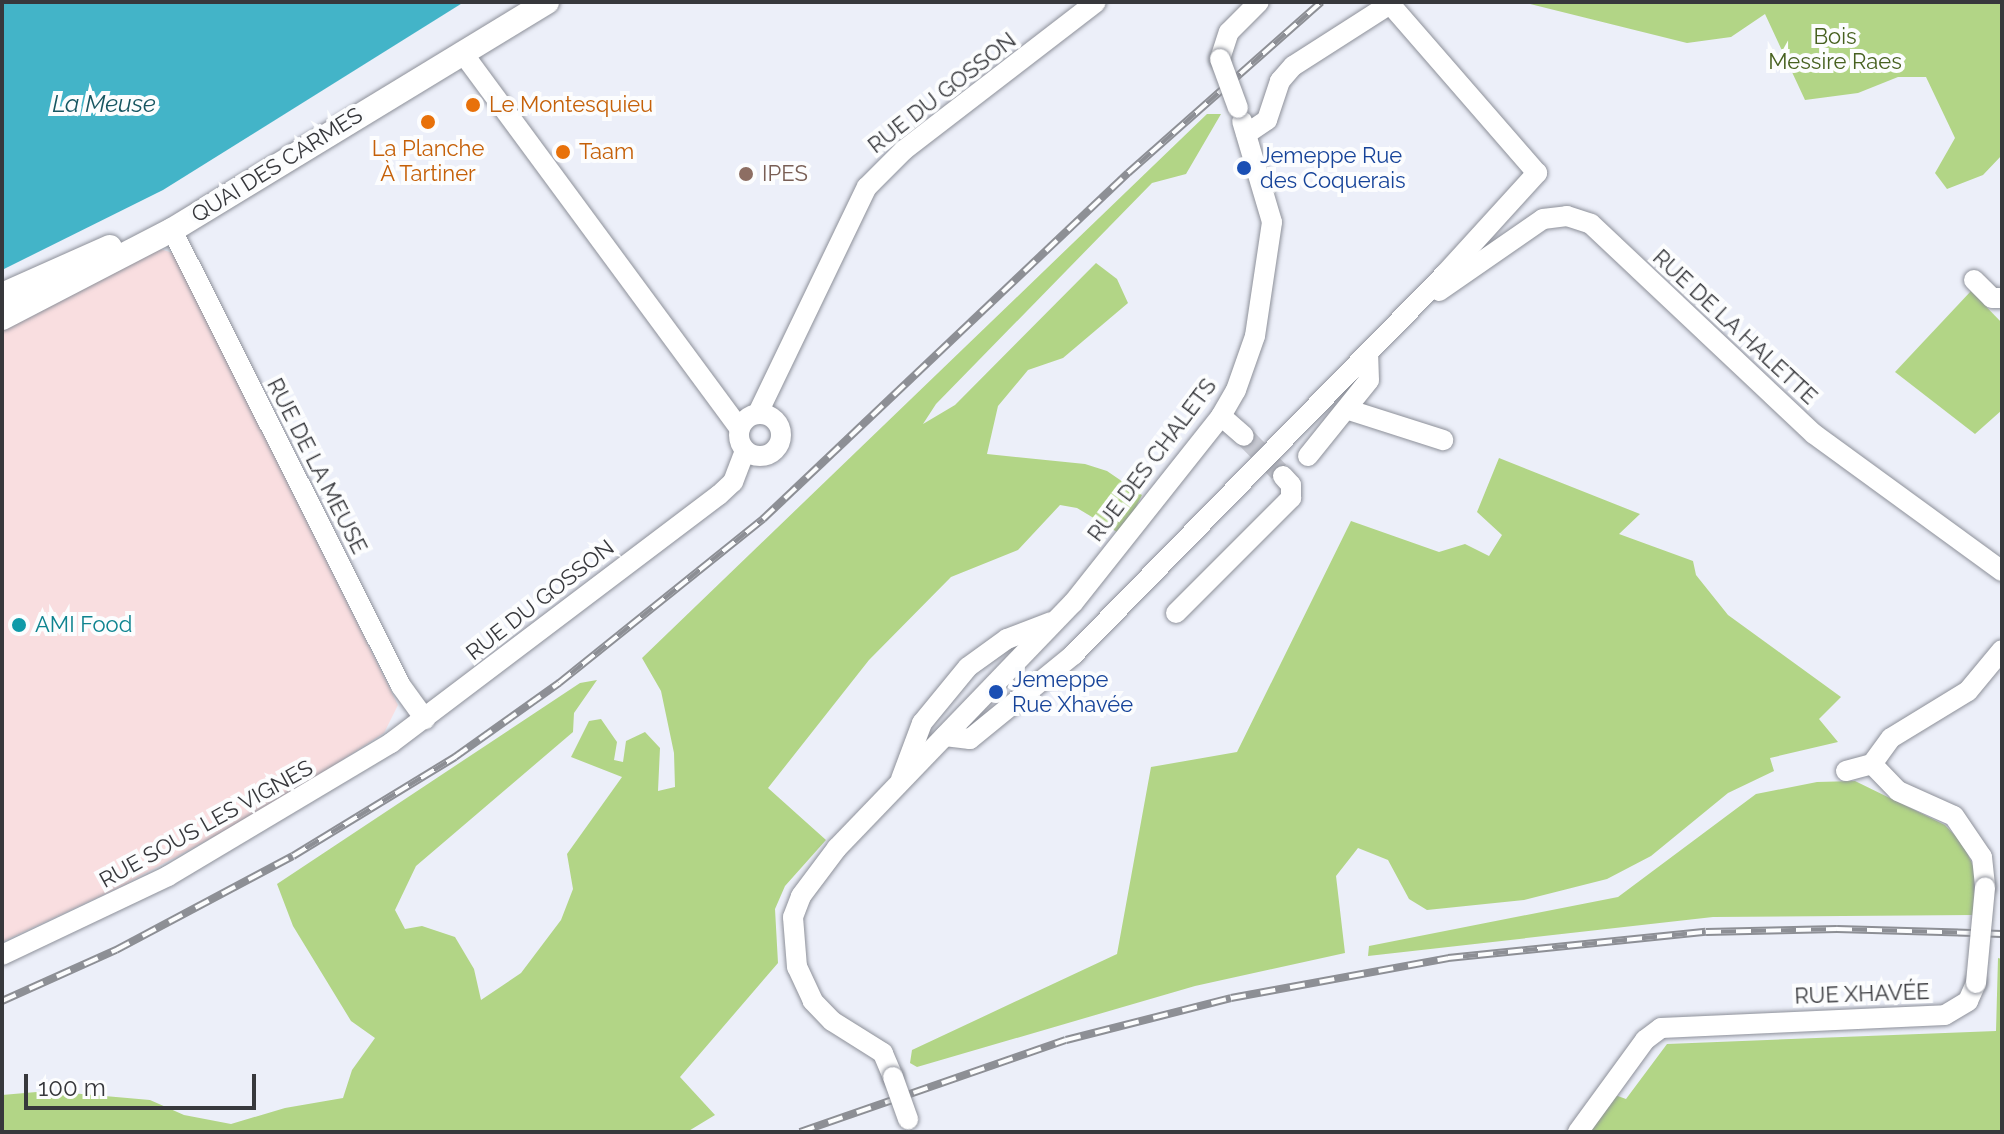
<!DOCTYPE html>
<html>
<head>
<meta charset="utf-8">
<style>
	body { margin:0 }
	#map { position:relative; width:2004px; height:1134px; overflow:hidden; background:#eceff9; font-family:Raleway,sans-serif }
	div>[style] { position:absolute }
	.industrial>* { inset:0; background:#f9dee0 }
	.green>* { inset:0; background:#b2d586 }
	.water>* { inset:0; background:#43b4c8 }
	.minor-tunnel>* { height:20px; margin-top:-10px; transform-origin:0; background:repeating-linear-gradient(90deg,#c8cad3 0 20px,transparent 0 30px) }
	.roads { filter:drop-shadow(0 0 2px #8d9099) drop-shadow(0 0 2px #8d9099) }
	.minor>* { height:20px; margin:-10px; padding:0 10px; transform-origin:10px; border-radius:10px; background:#fff }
	.minor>.ring { margin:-10px; padding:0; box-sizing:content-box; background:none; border:20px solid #fff; border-radius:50% }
	.major>* { height:24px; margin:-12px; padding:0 12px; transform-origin:12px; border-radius:12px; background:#fff }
	.rail>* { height:8px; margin-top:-4px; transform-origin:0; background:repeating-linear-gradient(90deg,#fcfdfe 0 15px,#8d8f95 0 30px); box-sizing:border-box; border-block:2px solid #8d8f95 }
	.bridges { filter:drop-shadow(0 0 2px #8d9099) drop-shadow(0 0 2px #8d9099) }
	.minor-bridge>* { height:20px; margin:-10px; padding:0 10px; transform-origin:10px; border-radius:10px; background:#fff }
	.dots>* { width:22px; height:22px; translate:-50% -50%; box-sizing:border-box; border:4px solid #fcfdfe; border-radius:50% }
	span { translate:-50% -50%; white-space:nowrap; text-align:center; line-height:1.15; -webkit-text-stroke:8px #fcfdfe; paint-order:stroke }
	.park-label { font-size:22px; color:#476120 }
	.street-label { font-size:22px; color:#37383c }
	.food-label { font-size:22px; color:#c56008 }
	.left { translate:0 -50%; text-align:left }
	.transit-label { font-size:22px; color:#164399 }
	.education-label { font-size:22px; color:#785e54 }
	.culture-label { font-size:22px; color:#0d838f }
	.water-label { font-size:24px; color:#175661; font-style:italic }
	.frame { position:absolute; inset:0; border:4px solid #37383c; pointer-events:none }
	.scale { position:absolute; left:24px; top:1074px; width:232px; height:36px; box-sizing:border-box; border:4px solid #37383c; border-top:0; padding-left:10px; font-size:24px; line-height:28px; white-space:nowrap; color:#37383c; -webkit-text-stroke:6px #fcfdfe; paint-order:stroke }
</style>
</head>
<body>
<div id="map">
	<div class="industrial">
		<div style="clip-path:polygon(160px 249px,173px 253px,398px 705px,384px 733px,272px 805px,124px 885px,2px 942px,2px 326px)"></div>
	</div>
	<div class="green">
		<div style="clip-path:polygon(1522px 2px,2002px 2px,2002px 155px,1983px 175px,1947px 189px,1935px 173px,1955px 138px,1926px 77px,1898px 77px,1858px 93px,1805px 100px,1765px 14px,1731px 37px,1687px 43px)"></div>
		<div style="clip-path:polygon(1207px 114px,1221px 114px,1186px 174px,1152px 183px,936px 404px,923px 424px,955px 405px,1096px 263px,1117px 279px,1128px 303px,1063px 358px,1028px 370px,998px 406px,987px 454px,1085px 464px,1107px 471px,1142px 495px,1122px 535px,1077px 508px,1060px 505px,1018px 550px,951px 577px,869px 660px,768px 788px,826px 840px,785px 886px,775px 909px,778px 963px,680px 1077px,715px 1115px,687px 1132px,2px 1132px,2px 1095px,48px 1091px,150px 1100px,184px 1115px,231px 1124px,285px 1108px,343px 1098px,352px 1070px,375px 1038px,351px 1021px,293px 926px,277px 884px,580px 683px,597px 680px,574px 713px,573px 732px,416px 866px,395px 910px,405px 929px,422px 926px,455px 937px,474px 969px,481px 1000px,521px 973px,561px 920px,573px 889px,567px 854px,622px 777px,571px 757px,589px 721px,601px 719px,617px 742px,614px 760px,623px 762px,626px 741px,645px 732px,660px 748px,658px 791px,675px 787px,674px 753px,661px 691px,642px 658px)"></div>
		<div style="clip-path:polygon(1971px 291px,2002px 323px,2002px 410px,1975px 434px,1895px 372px)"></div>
		<div style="clip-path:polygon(1499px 458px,1640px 514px,1619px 534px,1693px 561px,1696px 575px,1728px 615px,1841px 697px,1819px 719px,1838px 742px,1770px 758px,1774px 771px,1728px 793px,1651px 856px,1607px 879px,1524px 900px,1427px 910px,1409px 899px,1388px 860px,1358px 848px,1336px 876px,1345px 953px,1195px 986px,917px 1067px,910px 1063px,912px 1050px,1117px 954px,1151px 767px,1237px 752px,1351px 521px,1439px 552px,1465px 544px,1489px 556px,1502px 535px,1477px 512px)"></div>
		<div style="clip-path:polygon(1855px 781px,1945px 825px,1963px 844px,1975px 870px,1973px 915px,1713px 917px,1368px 956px,1369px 946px,1618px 897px,1756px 794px,1817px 782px)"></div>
		<div style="clip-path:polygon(1998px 958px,2002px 959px,2002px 1132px,1586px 1132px,1615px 1095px,1626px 1099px,1667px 1044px,1996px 1031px)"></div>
	</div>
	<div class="water">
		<div style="clip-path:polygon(2px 2px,464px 2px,163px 190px,2px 270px)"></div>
	</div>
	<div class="minor-tunnel">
		<div style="left:1244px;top:436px;width:56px;rotate:45.7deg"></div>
	</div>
	<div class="roads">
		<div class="minor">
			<div style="left:462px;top:52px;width:468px;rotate:53.6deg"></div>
			<div style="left:1220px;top:59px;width:28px;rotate:-72deg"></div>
			<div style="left:1229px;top:32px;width:42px;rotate:-45deg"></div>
			<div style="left:172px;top:230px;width:510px;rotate:63.33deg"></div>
			<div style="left:401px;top:686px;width:41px;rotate:54deg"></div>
			<div style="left:1974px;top:280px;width:25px;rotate:45deg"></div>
			<div style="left:1992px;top:298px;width:10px"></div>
			<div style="left:1439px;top:291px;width:126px;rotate:-34.7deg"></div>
			<div style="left:1543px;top:219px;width:24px;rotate:-7deg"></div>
			<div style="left:1567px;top:216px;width:25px;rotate:18deg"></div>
			<div style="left:1591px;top:224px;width:306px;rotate:43.3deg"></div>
			<div style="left:1814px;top:434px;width:233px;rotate:36.1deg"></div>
			<div style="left:1349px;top:410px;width:99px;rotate:17.7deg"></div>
			<div style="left:758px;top:413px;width:251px;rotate:-64.3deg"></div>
			<div style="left:867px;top:187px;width:52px;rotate:-45deg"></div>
			<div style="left:904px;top:150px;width:242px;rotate:-37.6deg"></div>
			<div class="ring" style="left:739px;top:414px;width:22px;height:22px"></div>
			<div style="left:1221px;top:416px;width:30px;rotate:41deg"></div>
			<div style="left:1308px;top:456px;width:97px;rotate:-51.2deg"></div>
			<div style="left:1369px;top:380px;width:25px;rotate:-92deg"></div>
			<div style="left:1176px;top:613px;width:163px;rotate:-45deg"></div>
			<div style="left:1291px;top:498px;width:13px;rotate:-90deg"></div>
			<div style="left:1291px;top:485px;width:12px;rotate:-132deg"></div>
			<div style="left:945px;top:736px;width:25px;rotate:7deg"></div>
			<div style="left:970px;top:739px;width:133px;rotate:-39.2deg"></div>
			<div style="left:1073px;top:655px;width:532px;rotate:-45.68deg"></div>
			<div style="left:1445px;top:274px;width:137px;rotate:-47.7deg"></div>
			<div style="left:1537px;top:173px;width:224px;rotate:-131deg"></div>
			<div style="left:1390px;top:4px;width:115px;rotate:147.4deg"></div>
			<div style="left:1293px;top:66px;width:20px;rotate:131deg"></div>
			<div style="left:1280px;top:81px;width:41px;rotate:108.4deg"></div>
			<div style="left:1267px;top:120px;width:25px;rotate:146deg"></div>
			<div style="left:1872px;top:764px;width:37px;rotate:46deg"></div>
			<div style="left:1898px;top:791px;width:61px;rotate:24.1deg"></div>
			<div style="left:1954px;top:816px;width:50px;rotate:55.7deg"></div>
			<div style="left:1982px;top:857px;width:30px;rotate:84deg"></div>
			<div style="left:1872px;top:764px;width:32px;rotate:-54deg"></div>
			<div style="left:1891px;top:738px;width:90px;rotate:-31.4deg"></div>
			<div style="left:1968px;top:691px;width:53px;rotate:-50.3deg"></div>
			<div style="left:1846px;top:771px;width:27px;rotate:-15deg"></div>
			<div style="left:901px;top:779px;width:60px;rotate:-69.4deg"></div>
			<div style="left:922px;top:723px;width:72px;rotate:-50.6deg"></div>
			<div style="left:968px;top:667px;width:48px;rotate:-35.7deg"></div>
			<div style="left:1007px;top:639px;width:47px;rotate:-21.1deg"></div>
			<div style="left:2px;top:955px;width:184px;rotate:-25.4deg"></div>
			<div style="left:168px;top:876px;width:260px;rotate:-30.8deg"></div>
			<div style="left:391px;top:743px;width:411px;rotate:-37.1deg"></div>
			<div style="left:719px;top:495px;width:19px;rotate:-43deg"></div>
			<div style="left:733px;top:482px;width:33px;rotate:-69deg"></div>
			<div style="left:893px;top:1077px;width:26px;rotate:-113deg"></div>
			<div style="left:883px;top:1053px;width:60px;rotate:-147.9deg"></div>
			<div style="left:832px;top:1021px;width:28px;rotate:-134deg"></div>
			<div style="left:813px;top:1001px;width:38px;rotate:-115deg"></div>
			<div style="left:797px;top:967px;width:50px;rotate:-94.6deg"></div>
			<div style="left:793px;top:917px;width:22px;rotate:-69deg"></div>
			<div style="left:801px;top:896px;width:60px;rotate:-53.1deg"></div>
			<div style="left:837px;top:848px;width:340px;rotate:-46.1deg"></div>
			<div style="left:1073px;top:603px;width:238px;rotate:-51.6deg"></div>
			<div style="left:1221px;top:416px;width:30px;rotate:-60deg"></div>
			<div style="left:1236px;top:390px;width:57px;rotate:-70.6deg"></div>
			<div style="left:1255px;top:336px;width:115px;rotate:-81.5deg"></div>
			<div style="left:1272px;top:222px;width:105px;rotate:-106.5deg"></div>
			<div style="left:1578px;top:1132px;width:114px;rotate:-53.9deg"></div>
			<div style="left:1645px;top:1040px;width:20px;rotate:-37deg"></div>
			<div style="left:1661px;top:1028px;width:284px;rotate:-2.6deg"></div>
			<div style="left:1945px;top:1015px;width:27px;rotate:-31deg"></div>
			<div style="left:1968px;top:1001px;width:20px;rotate:-66deg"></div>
		</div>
		<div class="major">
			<div style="left:2px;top:295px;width:118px;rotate:-24deg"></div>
			<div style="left:2px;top:318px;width:191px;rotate:-27.4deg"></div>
			<div style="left:172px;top:230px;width:439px;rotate:-31.3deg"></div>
		</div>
	</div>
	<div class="rail">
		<div style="left:2px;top:1001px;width:125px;rotate:-24.1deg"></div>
		<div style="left:116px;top:950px;width:200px;rotate:-28deg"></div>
		<div style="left:293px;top:856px;width:190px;rotate:-31.4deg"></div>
		<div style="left:455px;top:757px;width:128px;rotate:-35.4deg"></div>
		<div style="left:559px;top:683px;width:262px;rotate:-38.8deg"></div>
		<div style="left:763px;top:519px;width:503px;rotate:-43.47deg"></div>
		<div style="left:1128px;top:173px;width:258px;rotate:-41.5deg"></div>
		<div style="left:800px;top:1132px;width:281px;rotate:-19.1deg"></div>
		<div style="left:1066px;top:1040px;width:170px;rotate:-14.3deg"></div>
		<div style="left:1231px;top:998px;width:221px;rotate:-10.4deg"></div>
		<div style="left:1448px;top:958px;width:259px;rotate:-5.8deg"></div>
		<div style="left:1706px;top:932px;width:131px;rotate:-1.3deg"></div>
		<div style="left:1837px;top:929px;width:165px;rotate:1.7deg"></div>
	</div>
	<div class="bridges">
		<div class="minor-bridge">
			<div style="left:1220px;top:59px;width:52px;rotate:69.8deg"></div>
			<div style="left:1976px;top:983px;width:96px;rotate:-84.6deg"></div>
			<div style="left:893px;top:1077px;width:45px;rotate:70.3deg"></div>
		</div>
	</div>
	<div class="dots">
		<div style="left:473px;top:105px;background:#e8710a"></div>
		<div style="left:428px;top:122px;background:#e8710a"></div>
		<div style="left:563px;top:152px;background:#e8710a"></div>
		<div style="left:1244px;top:168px;background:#1a4fb4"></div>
		<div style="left:746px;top:174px;background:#8d6e63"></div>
		<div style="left:19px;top:625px;background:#0f9aa8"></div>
		<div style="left:996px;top:692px;background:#1a4fb4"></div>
	</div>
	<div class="park-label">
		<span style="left:1835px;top:49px">Bois<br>Messire Raes</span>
	</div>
	<div class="street-label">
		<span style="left:942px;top:93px;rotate:-38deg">RUE DU GOSSON</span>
		<span style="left:277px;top:165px;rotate:-32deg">QUAI DES CARMES</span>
		<span style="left:1735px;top:327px;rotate:43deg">RUE DE LA HALETTE</span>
		<span style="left:1152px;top:460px;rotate:-53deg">RUE DES CHALETS</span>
		<span style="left:317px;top:466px;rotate:63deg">RUE DE LA MEUSE</span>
		<span style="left:540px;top:600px;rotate:-38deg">RUE DU GOSSON</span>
		<span style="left:206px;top:824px;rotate:-29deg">RUE SOUS LES VIGNES</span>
		<span style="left:1862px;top:994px;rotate:-2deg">RUE XHAVÉE</span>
	</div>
	<div class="food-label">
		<span class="left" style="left:489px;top:105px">Le Montesquieu</span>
		<span style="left:428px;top:161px">La Planche<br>À Tartiner</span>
		<span class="left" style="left:579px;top:152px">Taam</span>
	</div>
	<div class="transit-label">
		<span class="left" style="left:1260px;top:168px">Jemeppe Rue<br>des Coquerais</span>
		<span class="left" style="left:1012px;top:692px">Jemeppe<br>Rue Xhavée</span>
	</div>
	<div class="education-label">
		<span class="left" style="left:762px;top:174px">IPES</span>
	</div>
	<div class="culture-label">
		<span class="left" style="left:35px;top:625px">AMI Food</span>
	</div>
	<div class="water-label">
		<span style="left:104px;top:104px">La Meuse</span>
	</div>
	<div class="frame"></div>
	<div class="scale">100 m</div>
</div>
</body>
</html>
